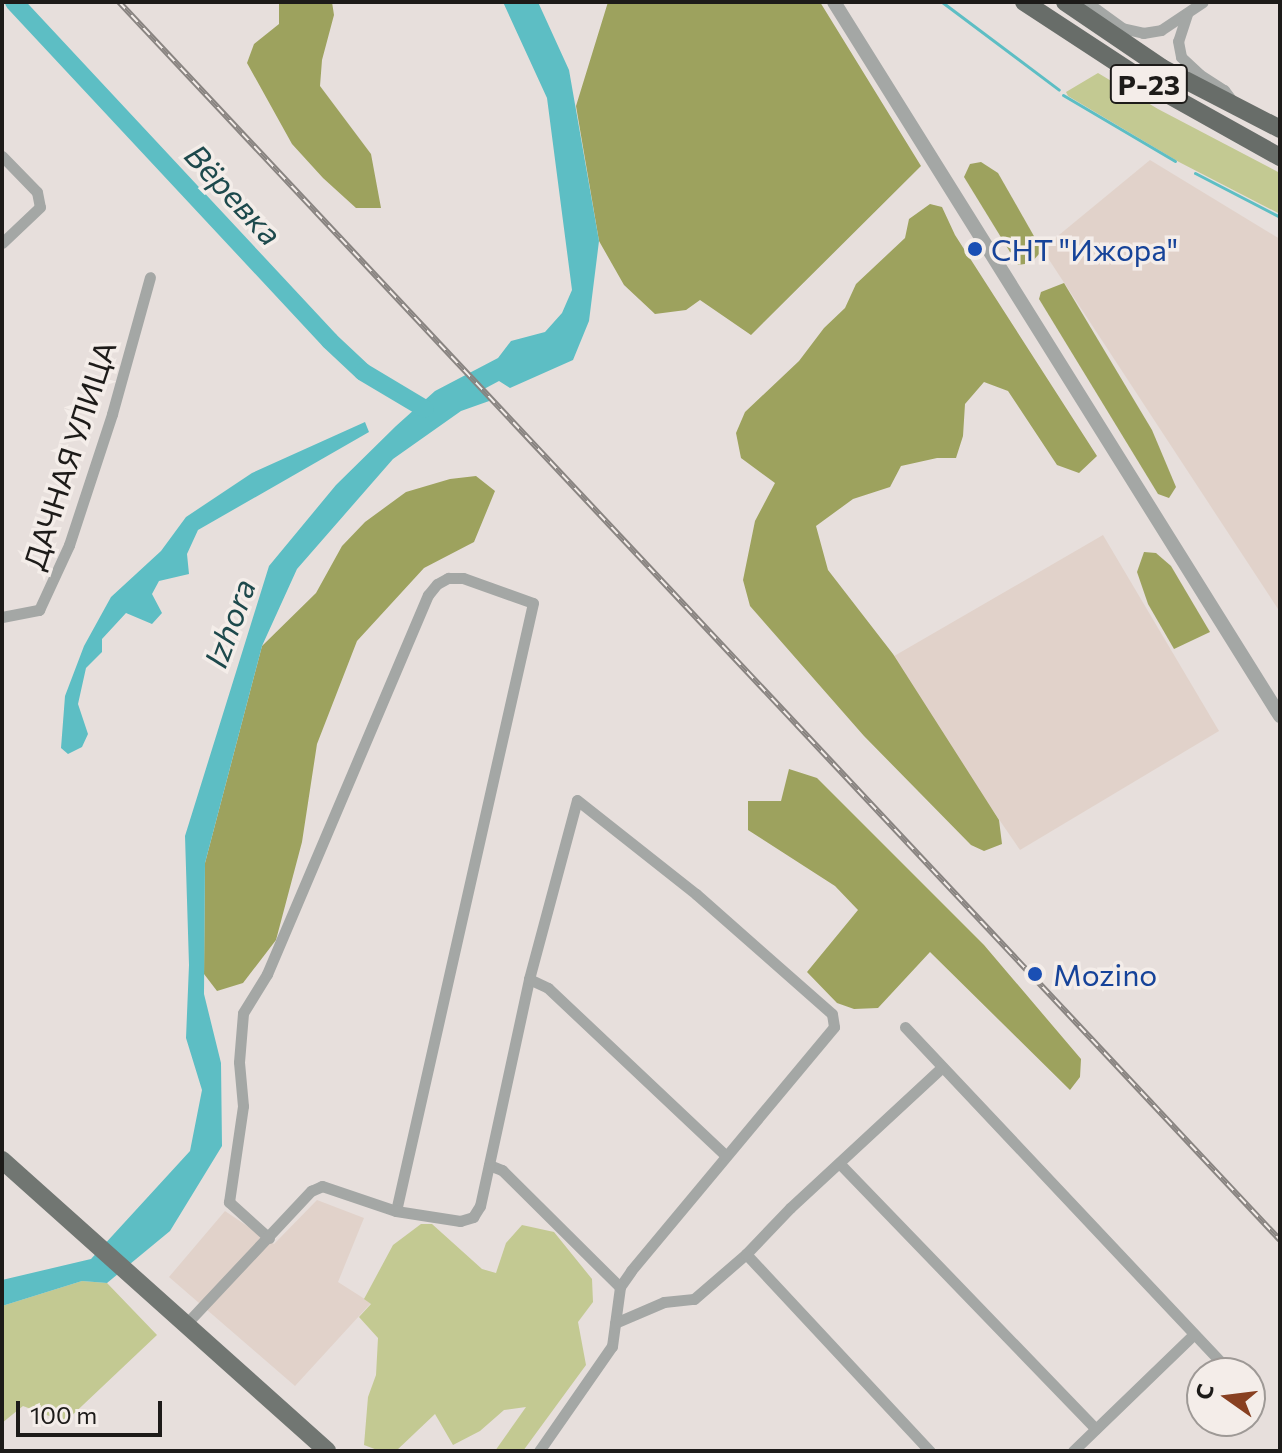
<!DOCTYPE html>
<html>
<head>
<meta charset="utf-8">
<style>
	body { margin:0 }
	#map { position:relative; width:1282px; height:1453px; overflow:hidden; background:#e7dfdc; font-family:Commissioner,sans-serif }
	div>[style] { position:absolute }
	.built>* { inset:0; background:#e1d2ca }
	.green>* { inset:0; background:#c3c992 }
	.forest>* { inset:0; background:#9da25e }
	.water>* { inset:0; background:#5dbec4 }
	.stream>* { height:3px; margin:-1.5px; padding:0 1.5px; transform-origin:1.5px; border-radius:1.5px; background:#5dbec4 }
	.river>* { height:18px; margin:-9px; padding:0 9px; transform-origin:9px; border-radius:9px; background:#5dbec4 }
	.minor>* { height:11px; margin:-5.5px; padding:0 5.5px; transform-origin:5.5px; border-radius:5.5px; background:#a4a7a5 }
	.tertiary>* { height:14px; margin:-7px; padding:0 7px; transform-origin:7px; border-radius:7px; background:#a4a7a5 }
	.primary>* { height:18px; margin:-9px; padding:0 9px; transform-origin:9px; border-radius:9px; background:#717672 }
	.trunk>* { height:18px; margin:-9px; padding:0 9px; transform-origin:9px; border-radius:9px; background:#686d69 }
	.rail>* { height:6px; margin-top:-3px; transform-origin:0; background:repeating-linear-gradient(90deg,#f4ede9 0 9px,#898481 0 18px); box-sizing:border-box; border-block:2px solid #898481 }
	.dots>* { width:22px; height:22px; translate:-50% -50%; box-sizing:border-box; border:4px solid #f4ede9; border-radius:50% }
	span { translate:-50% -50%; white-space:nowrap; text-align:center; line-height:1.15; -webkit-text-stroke:7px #f4ede9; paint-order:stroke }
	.shield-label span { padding:2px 6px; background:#f4ede9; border:2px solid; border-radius:6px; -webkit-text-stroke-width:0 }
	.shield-label { font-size:28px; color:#1d1b19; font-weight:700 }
	.transit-label { font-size:30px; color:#164399 }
	.left { translate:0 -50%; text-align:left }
	.street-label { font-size:30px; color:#1d1b19 }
	.water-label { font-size:32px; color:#1d494c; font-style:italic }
	.frame { position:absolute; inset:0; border:4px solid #1d1b19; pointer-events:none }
	.north { position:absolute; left:1186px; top:1357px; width:80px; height:80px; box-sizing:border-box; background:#f4ede9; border:2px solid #9e9996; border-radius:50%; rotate:284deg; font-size:22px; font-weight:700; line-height:32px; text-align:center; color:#1d1b19 }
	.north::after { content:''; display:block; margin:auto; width:28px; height:36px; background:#884021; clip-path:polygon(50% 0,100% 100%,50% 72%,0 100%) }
	.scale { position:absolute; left:16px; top:1401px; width:146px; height:36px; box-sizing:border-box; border:4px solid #1d1b19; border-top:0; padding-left:10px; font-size:24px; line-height:28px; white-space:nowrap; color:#1d1b19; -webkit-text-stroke:6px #f4ede9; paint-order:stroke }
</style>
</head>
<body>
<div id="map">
	<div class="built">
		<div style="clip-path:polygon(1150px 160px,1280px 239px,1280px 612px,1042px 249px)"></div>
		<div style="clip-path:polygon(1103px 535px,1219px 731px,1020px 850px,889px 659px)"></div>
		<div style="clip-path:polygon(317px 1200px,364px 1218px,338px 1282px,371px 1303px,295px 1386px,169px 1277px,225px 1211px,274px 1244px)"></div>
	</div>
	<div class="green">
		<div style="clip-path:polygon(1098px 73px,1158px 109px,1280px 173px,1280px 214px,1179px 162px,1068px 96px,1066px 92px)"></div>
		<div style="clip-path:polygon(421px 1224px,432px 1224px,482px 1269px,496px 1273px,506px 1243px,522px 1225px,554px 1232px,592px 1279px,593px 1302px,578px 1322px,586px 1365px,523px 1451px,495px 1451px,526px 1407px,504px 1410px,480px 1431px,453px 1445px,435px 1414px,396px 1451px,380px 1451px,364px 1445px,368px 1397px,376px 1375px,378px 1338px,359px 1317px,371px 1304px,364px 1299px,393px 1245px)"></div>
		<div style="clip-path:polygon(82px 1281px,107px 1283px,157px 1335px,65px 1422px,23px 1406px,2px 1423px,2px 1306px)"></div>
	</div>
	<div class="forest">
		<div style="clip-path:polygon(279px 2px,332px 2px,334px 15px,322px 60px,320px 86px,371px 154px,381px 208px,356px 208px,323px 178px,292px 144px,247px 63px,254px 44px,279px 24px)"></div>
		<div style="clip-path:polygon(608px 2px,820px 2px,921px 166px,751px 335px,700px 300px,686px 310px,655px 314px,624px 285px,599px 241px,576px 106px)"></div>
		<div style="clip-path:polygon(981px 162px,998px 173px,1039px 245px,1039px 254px,1031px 263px,1018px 265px,964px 177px,970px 164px)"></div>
		<div style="clip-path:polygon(930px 204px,942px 207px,955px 235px,1097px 456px,1079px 473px,1057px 465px,1008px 391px,984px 382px,965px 404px,963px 436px,956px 458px,937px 458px,901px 466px,890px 487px,853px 499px,816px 526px,828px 570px,893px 654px,999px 820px,1002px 844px,984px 851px,971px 845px,864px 736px,750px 606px,743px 580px,755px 521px,775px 483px,741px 458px,736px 433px,745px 412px,799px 361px,824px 328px,845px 308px,856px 284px,905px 238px,909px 219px)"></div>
		<div style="clip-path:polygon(1064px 283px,1152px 430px,1176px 487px,1169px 498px,1158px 494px,1039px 299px,1041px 292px)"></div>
		<div style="clip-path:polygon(476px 476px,495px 491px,474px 542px,424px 568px,357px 641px,317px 744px,302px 842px,276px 940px,243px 983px,217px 991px,204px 974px,205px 863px,262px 646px,316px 593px,342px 546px,365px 522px,406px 492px,450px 479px)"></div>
		<div style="clip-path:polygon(1144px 552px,1156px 553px,1171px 566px,1210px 632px,1174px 649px,1148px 604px,1137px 572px)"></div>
		<div style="clip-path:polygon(789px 769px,817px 778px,984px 945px,1081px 1059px,1080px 1077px,1070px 1090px,930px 952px,878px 1008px,854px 1009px,837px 1003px,807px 972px,858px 910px,835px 886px,748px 830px,748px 801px,781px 801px)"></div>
	</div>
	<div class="water">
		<div style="clip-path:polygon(503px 2px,538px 2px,569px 70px,599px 241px,589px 321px,573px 360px,510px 388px,499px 381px,484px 389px,492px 400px,461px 411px,393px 459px,297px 569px,262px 646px,205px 863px,204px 994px,221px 1063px,222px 1146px,170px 1231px,107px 1283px,82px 1281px,2px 1306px,2px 1280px,91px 1259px,190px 1151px,202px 1090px,186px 1038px,189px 965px,185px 836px,269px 566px,336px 485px,396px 426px,435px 391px,498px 358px,511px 341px,545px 332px,562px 313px,572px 290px,547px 98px)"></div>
		<div style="clip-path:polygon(365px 422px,369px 432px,198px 530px,187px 554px,189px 574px,159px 581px,152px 594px,162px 613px,152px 624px,126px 613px,102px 639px,102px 652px,86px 668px,78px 704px,88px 734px,82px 747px,68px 754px,61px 748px,65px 696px,84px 646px,111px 597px,161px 551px,186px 517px,252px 473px)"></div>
	</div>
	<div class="stream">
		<div style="left:942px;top:2px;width:146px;rotate:36.9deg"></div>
		<div style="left:1063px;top:95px;width:130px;rotate:30.5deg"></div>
		<div style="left:1195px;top:173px;width:96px;rotate:27.4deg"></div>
	</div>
	<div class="river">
		<div style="left:14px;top:2px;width:463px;rotate:47deg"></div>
		<div style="left:330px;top:341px;width:45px;rotate:43.2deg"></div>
		<div style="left:363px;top:372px;width:72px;rotate:30.8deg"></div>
	</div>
	<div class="minor">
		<div style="left:1077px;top:2px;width:20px;rotate:20deg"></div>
		<div style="left:1096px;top:9px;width:32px;rotate:36deg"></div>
		<div style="left:1122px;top:28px;width:22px;rotate:13deg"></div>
		<div style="left:1143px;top:33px;width:18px;rotate:-9deg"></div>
		<div style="left:1161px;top:30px;width:50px;rotate:-33.7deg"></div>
		<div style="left:1187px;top:14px;width:28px;rotate:108deg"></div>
		<div style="left:1178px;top:41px;width:16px;rotate:79deg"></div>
		<div style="left:1181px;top:57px;width:25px;rotate:43deg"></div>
		<div style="left:1199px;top:74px;width:30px;rotate:33deg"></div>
		<div style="left:1224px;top:90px;width:15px;rotate:53deg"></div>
		<div style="left:2px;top:156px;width:50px;rotate:45.8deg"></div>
		<div style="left:37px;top:192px;width:15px;rotate:79deg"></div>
		<div style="left:40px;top:207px;width:52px;rotate:136.5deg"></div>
		<div style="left:2px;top:617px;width:38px;rotate:-11deg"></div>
		<div style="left:39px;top:610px;width:72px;rotate:-65.2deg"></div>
		<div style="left:69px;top:545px;width:138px;rotate:-71.8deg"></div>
		<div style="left:112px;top:414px;width:142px;rotate:-74.5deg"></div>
		<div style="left:529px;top:979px;width:185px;rotate:-75deg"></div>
		<div style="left:577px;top:800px;width:152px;rotate:38.3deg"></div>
		<div style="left:696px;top:894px;width:181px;rotate:41.4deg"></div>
		<div style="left:832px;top:1014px;width:13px;rotate:81deg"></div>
		<div style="left:834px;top:1027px;width:317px;rotate:129.8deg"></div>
		<div style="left:631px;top:1271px;width:19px;rotate:125deg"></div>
		<div style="left:620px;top:1287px;width:60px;rotate:97.7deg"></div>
		<div style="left:612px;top:1346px;width:128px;rotate:124.8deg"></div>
		<div style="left:905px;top:1027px;width:468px;rotate:46.7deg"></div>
		<div style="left:840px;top:1164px;width:368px;rotate:46deg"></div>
		<div style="left:489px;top:1165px;width:14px;rotate:21deg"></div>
		<div style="left:502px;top:1170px;width:166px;rotate:44.8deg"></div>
		<div style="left:269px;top:1238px;width:54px;rotate:-138deg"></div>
		<div style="left:229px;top:1202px;width:97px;rotate:-81.7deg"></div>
		<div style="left:243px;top:1106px;width:44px;rotate:-95.2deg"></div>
		<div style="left:239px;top:1062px;width:49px;rotate:-85.3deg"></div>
		<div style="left:243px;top:1013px;width:46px;rotate:-58.4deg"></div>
		<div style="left:267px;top:974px;width:412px;rotate:-67deg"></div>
		<div style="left:428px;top:595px;width:14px;rotate:-51deg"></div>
		<div style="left:437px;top:584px;width:13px;rotate:-29deg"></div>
		<div style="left:448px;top:578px;width:15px"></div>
		<div style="left:463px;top:578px;width:74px;rotate:19.7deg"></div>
		<div style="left:533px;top:603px;width:623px;rotate:102.7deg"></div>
		<div style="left:746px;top:1254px;width:270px;rotate:47deg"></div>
		<div style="left:615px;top:1323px;width:53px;rotate:-23.2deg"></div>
		<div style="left:664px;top:1302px;width:30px;rotate:-6deg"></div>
		<div style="left:694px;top:1299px;width:69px;rotate:-40.9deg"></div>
		<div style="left:746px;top:1254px;width:64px;rotate:-46.3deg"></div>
		<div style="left:790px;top:1208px;width:207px;rotate:-42.8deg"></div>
		<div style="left:186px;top:1324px;width:183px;rotate:-46.8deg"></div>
		<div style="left:311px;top:1191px;width:12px;rotate:-24deg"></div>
		<div style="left:322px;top:1186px;width:78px;rotate:18.7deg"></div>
		<div style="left:396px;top:1211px;width:65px;rotate:8.9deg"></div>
		<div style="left:460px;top:1221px;width:14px;rotate:-17deg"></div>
		<div style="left:473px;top:1217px;width:13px;rotate:-58deg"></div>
		<div style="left:480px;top:1206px;width:232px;rotate:-77.8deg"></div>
		<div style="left:529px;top:979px;width:21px;rotate:25deg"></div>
		<div style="left:548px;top:988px;width:243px;rotate:43.3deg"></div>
		<div style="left:1073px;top:1451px;width:168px;rotate:-44deg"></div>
	</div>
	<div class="tertiary">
		<div style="left:834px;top:2px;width:842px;rotate:58.01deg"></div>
	</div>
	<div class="primary">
		<div style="left:2px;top:1160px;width:436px;rotate:41.8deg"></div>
	</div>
	<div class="trunk">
		<div style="left:1024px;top:2px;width:152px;rotate:33.2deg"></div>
		<div style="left:1151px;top:85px;width:148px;rotate:29.2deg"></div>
		<div style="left:1065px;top:2px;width:117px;rotate:34.2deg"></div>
		<div style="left:1162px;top:68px;width:133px;rotate:27.3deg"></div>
	</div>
	<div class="rail">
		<div style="left:119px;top:2px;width:1697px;rotate:46.84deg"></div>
	</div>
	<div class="dots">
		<div style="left:975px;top:249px;background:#1a4fb4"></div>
		<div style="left:1035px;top:974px;background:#1a4fb4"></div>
	</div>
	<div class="shield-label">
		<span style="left:1149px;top:84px">Р-23</span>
	</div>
	<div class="transit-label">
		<span class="left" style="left:991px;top:249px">СНТ "Ижора"</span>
		<span class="left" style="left:1053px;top:974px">Mozino</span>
	</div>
	<div class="street-label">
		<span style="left:69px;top:455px;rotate:-72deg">ДАЧНАЯ УЛИЦА</span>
	</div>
	<div class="water-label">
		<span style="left:234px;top:194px;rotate:47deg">Вёревка</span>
		<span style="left:229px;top:623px;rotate:-70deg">Izhora</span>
	</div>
	<div class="frame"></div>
	<div class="north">С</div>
	<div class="scale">100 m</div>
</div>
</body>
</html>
